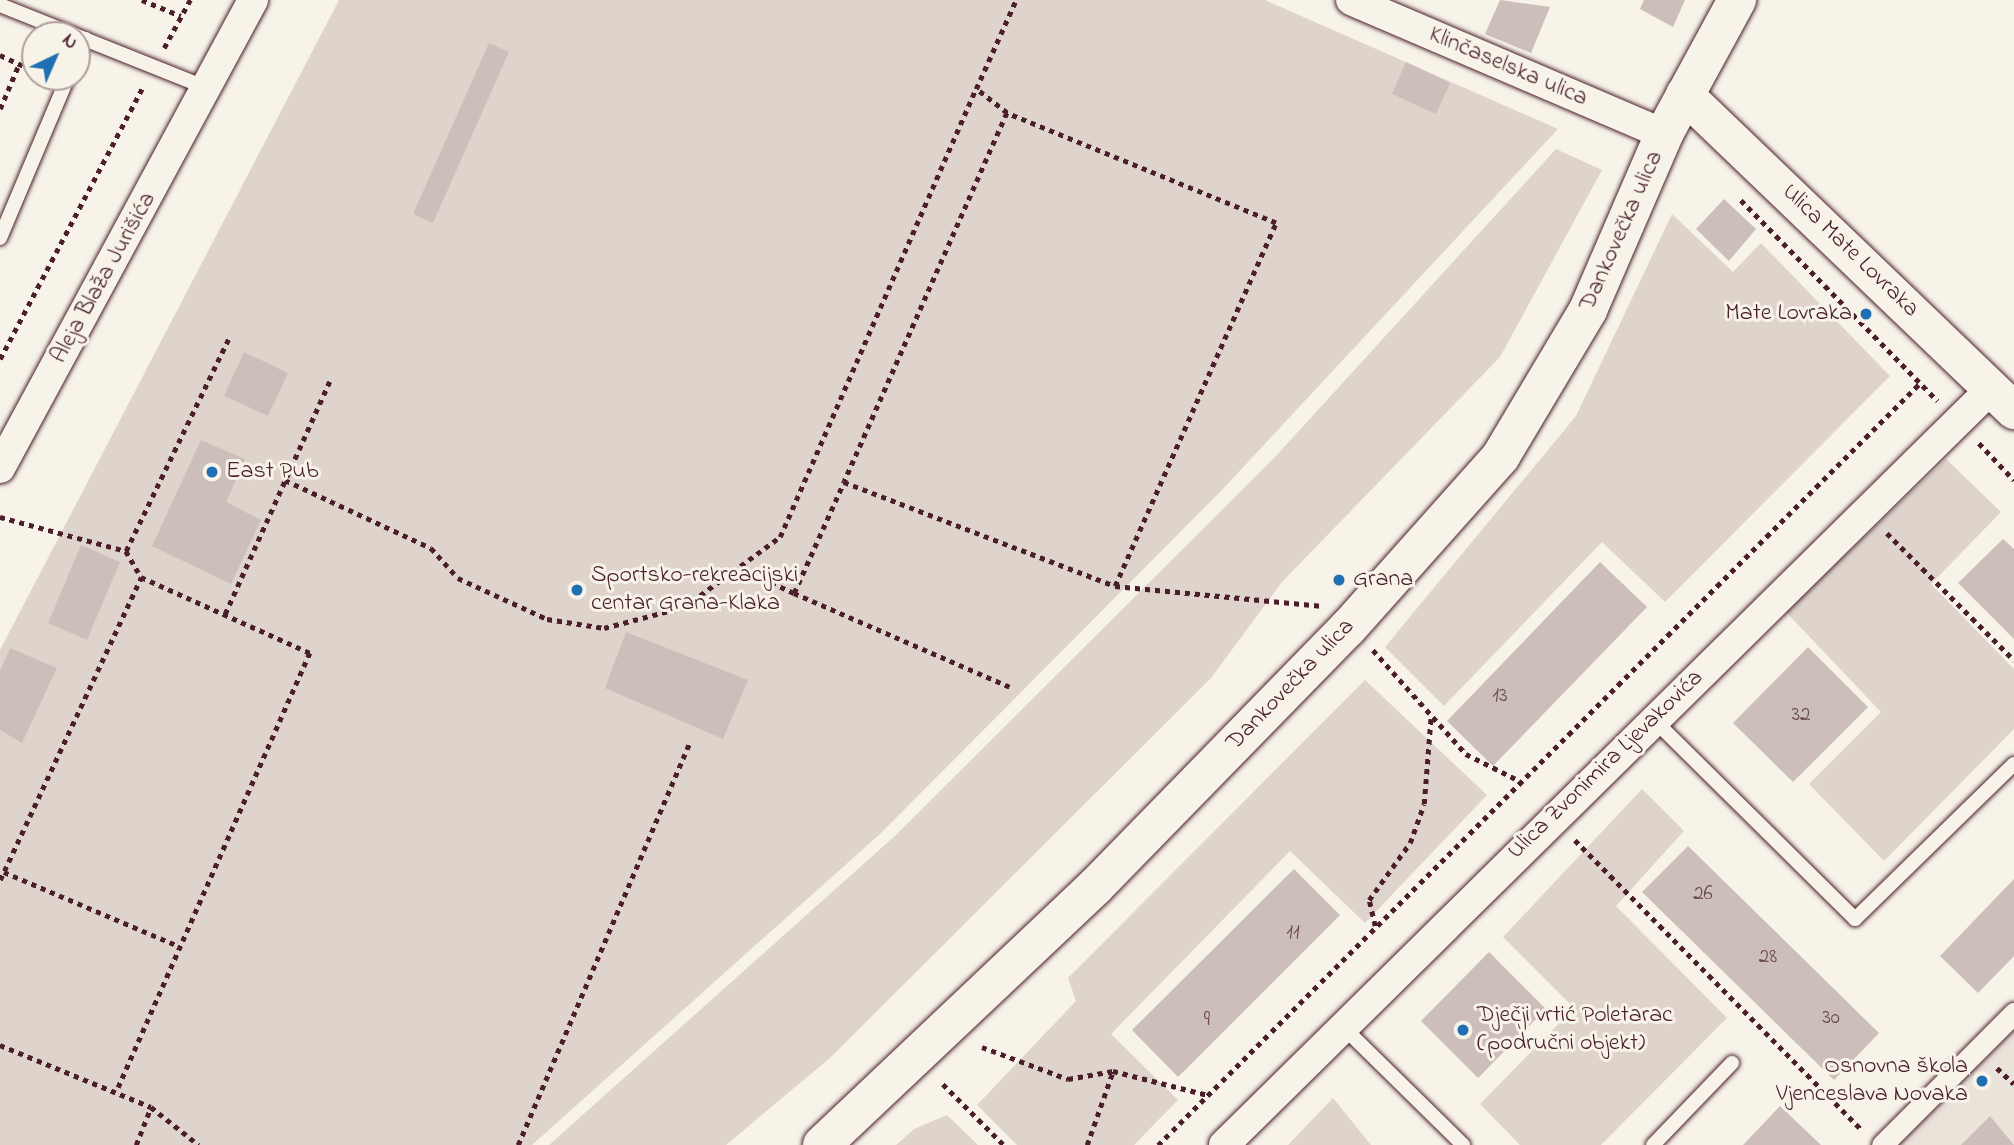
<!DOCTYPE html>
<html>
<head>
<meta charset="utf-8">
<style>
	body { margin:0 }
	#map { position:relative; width:2014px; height:1145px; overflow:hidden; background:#f7f3e8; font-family:"Indie Flower",sans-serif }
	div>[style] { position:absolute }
	.built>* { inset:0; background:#eae3da }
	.green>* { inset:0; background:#ded4cc }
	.building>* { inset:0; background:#ccbfb9 }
	.path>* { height:4.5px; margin-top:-2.25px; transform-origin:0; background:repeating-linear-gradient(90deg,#4a1f2b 0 5px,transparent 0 10px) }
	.roads { filter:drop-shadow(0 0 2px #4a1f2b) drop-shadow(0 0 2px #4a1f2b) }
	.service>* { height:14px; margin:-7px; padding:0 7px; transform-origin:7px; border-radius:7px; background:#f7f3e8 }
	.pedestrian>* { height:21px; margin:-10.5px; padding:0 10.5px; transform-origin:10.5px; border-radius:10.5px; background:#f7f3e8 }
	.minor>* { height:30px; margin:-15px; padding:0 15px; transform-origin:15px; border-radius:15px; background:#f7f3e8 }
	.tertiary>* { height:37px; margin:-18.5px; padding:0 18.5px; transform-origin:18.5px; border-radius:18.5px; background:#f7f3e8 }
	.secondary>* { height:38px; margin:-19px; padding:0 19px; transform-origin:19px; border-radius:19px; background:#f7f3e8 }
	.dots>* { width:19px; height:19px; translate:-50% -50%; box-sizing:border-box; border:4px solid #f7f3e8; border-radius:50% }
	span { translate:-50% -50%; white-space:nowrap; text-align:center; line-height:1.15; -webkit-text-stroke:6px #f7f3e8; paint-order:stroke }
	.number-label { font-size:21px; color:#6a474e }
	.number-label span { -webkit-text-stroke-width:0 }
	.street-label { font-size:24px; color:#4a1f2b }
	.poi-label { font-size:24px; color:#4a1f2b }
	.right { translate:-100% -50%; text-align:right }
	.left { translate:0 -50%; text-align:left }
	.north { position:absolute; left:21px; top:21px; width:70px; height:70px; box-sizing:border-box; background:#f7f3e8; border:2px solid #b29e9c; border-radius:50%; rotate:44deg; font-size:19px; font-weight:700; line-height:28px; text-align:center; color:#4a1f2b }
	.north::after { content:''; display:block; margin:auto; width:24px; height:32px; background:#1f6fb2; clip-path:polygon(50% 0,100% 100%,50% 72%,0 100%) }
</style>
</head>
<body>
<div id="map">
	<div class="built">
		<div style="clip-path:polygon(2014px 1017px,2014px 1145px,1886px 1145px)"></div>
	</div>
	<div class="green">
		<div style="clip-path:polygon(339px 0,1265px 0,1558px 129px,1220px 492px,881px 833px,532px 1145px,0 1145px,0 650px)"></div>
		<div style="clip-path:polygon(1556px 149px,1602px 170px,1500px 357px,1282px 582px,1211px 678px,831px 1057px,726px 1145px,549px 1145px,897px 834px,1275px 457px)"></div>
		<div style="clip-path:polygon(1672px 214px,1733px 272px,1761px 243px,1890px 376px,1665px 602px,1602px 542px,1444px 706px,1385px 647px,1576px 416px)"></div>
		<div style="clip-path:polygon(1946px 459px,2001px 512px,1931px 584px,2014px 669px,2014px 729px,1884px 861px,1809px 784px,1881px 712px,1786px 612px)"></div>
		<div style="clip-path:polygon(1365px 680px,1487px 795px,1365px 923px,1290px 851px,1111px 1034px,1178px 1100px,1134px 1145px,1017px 1145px,977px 1105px,1076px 1001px,1068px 978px)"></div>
		<div style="clip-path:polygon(1642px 789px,1684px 831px,1616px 906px,1727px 1018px,1601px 1145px,1520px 1145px,1480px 1104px,1574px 1008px,1503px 937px)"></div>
		<div style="clip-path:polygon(1333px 1098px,1371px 1145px,1288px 1145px)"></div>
		<div style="clip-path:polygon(947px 1115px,978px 1145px,896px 1145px,914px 1129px)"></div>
	</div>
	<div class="building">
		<div style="clip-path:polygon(1500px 0,1550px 7px,1531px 53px,1485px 34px)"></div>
		<div style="clip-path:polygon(1644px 0,1685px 0,1673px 27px,1640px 9px)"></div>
		<div style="clip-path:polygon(489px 43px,509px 52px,433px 223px,413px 214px)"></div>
		<div style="clip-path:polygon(1406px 62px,1450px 83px,1436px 114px,1392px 94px)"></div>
		<div style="clip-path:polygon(1724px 199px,1756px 229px,1729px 261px,1696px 229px)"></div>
		<div style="clip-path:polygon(244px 352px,288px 373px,268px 416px,224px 396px)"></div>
		<div style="clip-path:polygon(201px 440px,245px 459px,226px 502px,261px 520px,231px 584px,152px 546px)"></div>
		<div style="clip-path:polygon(2003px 539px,2014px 549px,2014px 639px,1958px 583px)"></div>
		<div style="clip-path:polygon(81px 545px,120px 562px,87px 640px,48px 623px)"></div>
		<div style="clip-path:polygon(1600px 562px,1647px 607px,1493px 766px,1447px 721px)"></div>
		<div style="clip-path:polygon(626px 632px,748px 680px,723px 739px,605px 688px)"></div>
		<div style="clip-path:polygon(1808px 647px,1868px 707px,1793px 782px,1733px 723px)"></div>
		<div style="clip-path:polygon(10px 648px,57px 668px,22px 743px,0 730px,0 671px)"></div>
		<div style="clip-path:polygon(1688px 846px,1879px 1033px,1834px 1080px,1642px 892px)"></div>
		<div style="clip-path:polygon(1294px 869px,1340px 915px,1178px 1077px,1132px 1030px)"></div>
		<div style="clip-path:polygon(2014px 879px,2014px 956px,1978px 993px,1940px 956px)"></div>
		<div style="clip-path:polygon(1489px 952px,1546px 1009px,1478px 1078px,1421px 1021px)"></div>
		<div style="clip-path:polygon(1780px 1106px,1821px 1145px,1743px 1145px)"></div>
		<div style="clip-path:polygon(1990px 1116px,2014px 1145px,1961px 1145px)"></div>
	</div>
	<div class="path">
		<div style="left:142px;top:0;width:42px;rotate:22.3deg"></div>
		<div style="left:164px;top:48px;width:55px;rotate:-61.6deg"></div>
		<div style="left:0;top:55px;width:38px;rotate:25deg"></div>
		<div style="left:0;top:109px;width:49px;rotate:-67.1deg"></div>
		<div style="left:1007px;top:113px;width:403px;rotate:113.8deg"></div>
		<div style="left:844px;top:482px;width:290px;rotate:21deg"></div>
		<div style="left:1115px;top:586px;width:397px;rotate:-66.1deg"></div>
		<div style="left:1276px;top:223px;width:291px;rotate:-157.8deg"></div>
		<div style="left:1007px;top:113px;width:39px;rotate:-142deg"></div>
		<div style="left:976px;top:89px;width:98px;rotate:-65.8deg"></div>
		<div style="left:1741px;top:200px;width:281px;rotate:45.6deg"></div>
		<div style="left:0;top:359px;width:307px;rotate:-62.3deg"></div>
		<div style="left:1979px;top:443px;width:51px;rotate:46.6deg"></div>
		<div style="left:285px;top:480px;width:161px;rotate:25deg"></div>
		<div style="left:431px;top:548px;width:40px;rotate:48deg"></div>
		<div style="left:458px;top:578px;width:98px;rotate:24.7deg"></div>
		<div style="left:547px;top:619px;width:58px;rotate:9deg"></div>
		<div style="left:604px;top:628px;width:83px;rotate:-14.7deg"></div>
		<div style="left:684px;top:607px;width:119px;rotate:-36.1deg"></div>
		<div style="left:780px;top:537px;width:489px;rotate:-66.4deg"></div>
		<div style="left:0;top:517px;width:131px;rotate:15.1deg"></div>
		<div style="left:126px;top:551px;width:30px;rotate:60deg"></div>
		<div style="left:141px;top:577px;width:185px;rotate:24.2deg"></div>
		<div style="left:310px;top:653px;width:480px;rotate:113.8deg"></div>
		<div style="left:1887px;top:533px;width:180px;rotate:45deg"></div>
		<div style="left:126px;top:551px;width:239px;rotate:-64.2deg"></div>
		<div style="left:744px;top:570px;width:55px;rotate:24.7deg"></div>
		<div style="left:794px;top:593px;width:122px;rotate:-65.8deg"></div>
		<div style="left:1115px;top:586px;width:209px;rotate:5.5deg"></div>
		<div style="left:794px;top:593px;width:239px;rotate:23.5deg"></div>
		<div style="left:225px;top:614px;width:259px;rotate:-65.8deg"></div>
		<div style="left:1373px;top:650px;width:140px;rotate:48.2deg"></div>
		<div style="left:1466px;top:754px;width:58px;rotate:26.6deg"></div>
		<div style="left:1575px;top:840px;width:408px;rotate:45.3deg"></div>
		<div style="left:4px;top:872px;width:187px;rotate:23deg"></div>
		<div style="left:0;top:880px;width:334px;rotate:-65deg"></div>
		<div style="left:1375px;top:926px;width:27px;rotate:-103deg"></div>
		<div style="left:1369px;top:900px;width:70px;rotate:-54.3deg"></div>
		<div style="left:1410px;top:843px;width:41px;rotate:-70.3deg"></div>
		<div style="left:1424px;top:804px;width:88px;rotate:-85.5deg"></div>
		<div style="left:0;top:1045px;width:163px;rotate:22.3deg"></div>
		<div style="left:151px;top:1107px;width:61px;rotate:38.4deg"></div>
		<div style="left:982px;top:1047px;width:92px;rotate:20.4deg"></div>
		<div style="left:1068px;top:1079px;width:46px;rotate:-10.1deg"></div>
		<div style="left:1113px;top:1071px;width:98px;rotate:14.2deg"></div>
		<div style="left:1997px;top:1068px;width:23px;rotate:43deg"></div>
		<div style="left:943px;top:1084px;width:86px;rotate:45deg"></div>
		<div style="left:136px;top:1145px;width:41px;rotate:-68.5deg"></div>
		<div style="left:518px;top:1145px;width:439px;rotate:-66.9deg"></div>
		<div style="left:1087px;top:1145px;width:78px;rotate:-70.6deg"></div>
		<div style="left:1158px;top:1145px;width:1078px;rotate:-45deg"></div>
	</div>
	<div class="roads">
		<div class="service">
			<div style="left:0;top:5px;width:81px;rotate:21.8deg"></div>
			<div style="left:77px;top:36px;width:140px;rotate:21.8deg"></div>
			<div style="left:77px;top:57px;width:20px;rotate:-66deg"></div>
			<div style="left:0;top:238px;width:175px;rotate:-67.1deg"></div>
			<div style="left:1654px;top:720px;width:283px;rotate:44.7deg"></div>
			<div style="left:1855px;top:919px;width:222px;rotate:-44.3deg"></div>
			<div style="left:1342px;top:1026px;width:170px;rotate:44.5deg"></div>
			<div style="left:1653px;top:1145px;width:114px;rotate:-46.1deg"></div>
		</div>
		<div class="pedestrian">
			<div style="left:1882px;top:1145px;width:187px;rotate:-45deg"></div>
		</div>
		<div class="minor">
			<div style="left:1351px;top:0;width:340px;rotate:23.2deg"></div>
			<div style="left:0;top:468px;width:532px;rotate:-61.6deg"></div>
			<div style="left:1224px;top:1145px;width:1078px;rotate:-44.59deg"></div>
		</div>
		<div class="tertiary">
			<div style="left:1684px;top:94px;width:457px;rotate:43.8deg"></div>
		</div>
		<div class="secondary">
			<div style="left:822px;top:1145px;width:376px;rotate:-43.4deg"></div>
			<div style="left:1095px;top:887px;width:362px;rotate:-45.7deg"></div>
			<div style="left:1348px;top:628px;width:230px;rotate:-48.3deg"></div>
			<div style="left:1501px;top:456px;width:170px;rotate:-59.2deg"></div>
			<div style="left:1588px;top:310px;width:192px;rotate:-66.6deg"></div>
			<div style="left:1664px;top:134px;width:153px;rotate:-61.4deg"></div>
		</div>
	</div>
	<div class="dots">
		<div style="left:1866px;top:314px;background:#1f6fb2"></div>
		<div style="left:212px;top:472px;background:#1f6fb2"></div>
		<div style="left:1339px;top:580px;background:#1f6fb2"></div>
		<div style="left:577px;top:590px;background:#1f6fb2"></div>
		<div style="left:1463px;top:1030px;background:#1f6fb2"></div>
		<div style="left:1982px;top:1081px;background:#1f6fb2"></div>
	</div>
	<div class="number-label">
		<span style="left:1500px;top:696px">13</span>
		<span style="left:1801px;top:715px">32</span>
		<span style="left:1703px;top:894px">26</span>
		<span style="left:1293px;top:933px">11</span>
		<span style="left:1768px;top:957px">28</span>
		<span style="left:1831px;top:1018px">30</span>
		<span style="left:1207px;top:1020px">9</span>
	</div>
	<div class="street-label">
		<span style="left:1508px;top:67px;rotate:23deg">Klinčaselska ulica</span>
		<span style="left:1622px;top:231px;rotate:-66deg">Dankovečka ulica</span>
		<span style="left:1850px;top:251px;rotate:44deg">Ulica Mate Lovraka</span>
		<span style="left:104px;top:278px;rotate:-61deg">Aleja Blaža Jurišića</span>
		<span style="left:1291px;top:685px;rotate:-46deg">Dankovečka ulica</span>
		<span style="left:1606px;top:765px;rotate:-44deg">Ulica Zvonimira Ljevakovića</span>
	</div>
	<div class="poi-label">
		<span class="right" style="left:1852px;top:314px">Mate Lovraka</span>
		<span class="left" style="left:226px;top:472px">East Pub</span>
		<span class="left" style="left:591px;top:590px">Sportsko-rekreacijski<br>centar Grana-Klaka</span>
		<span class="left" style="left:1353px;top:580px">Grana</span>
		<span class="left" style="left:1477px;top:1030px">Dječji vrtić Poletarac<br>(područni objekt)</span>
		<span class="right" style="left:1968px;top:1081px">Osnovna škola<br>Vjenceslava Novaka</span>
	</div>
	<div class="north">N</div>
</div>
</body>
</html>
